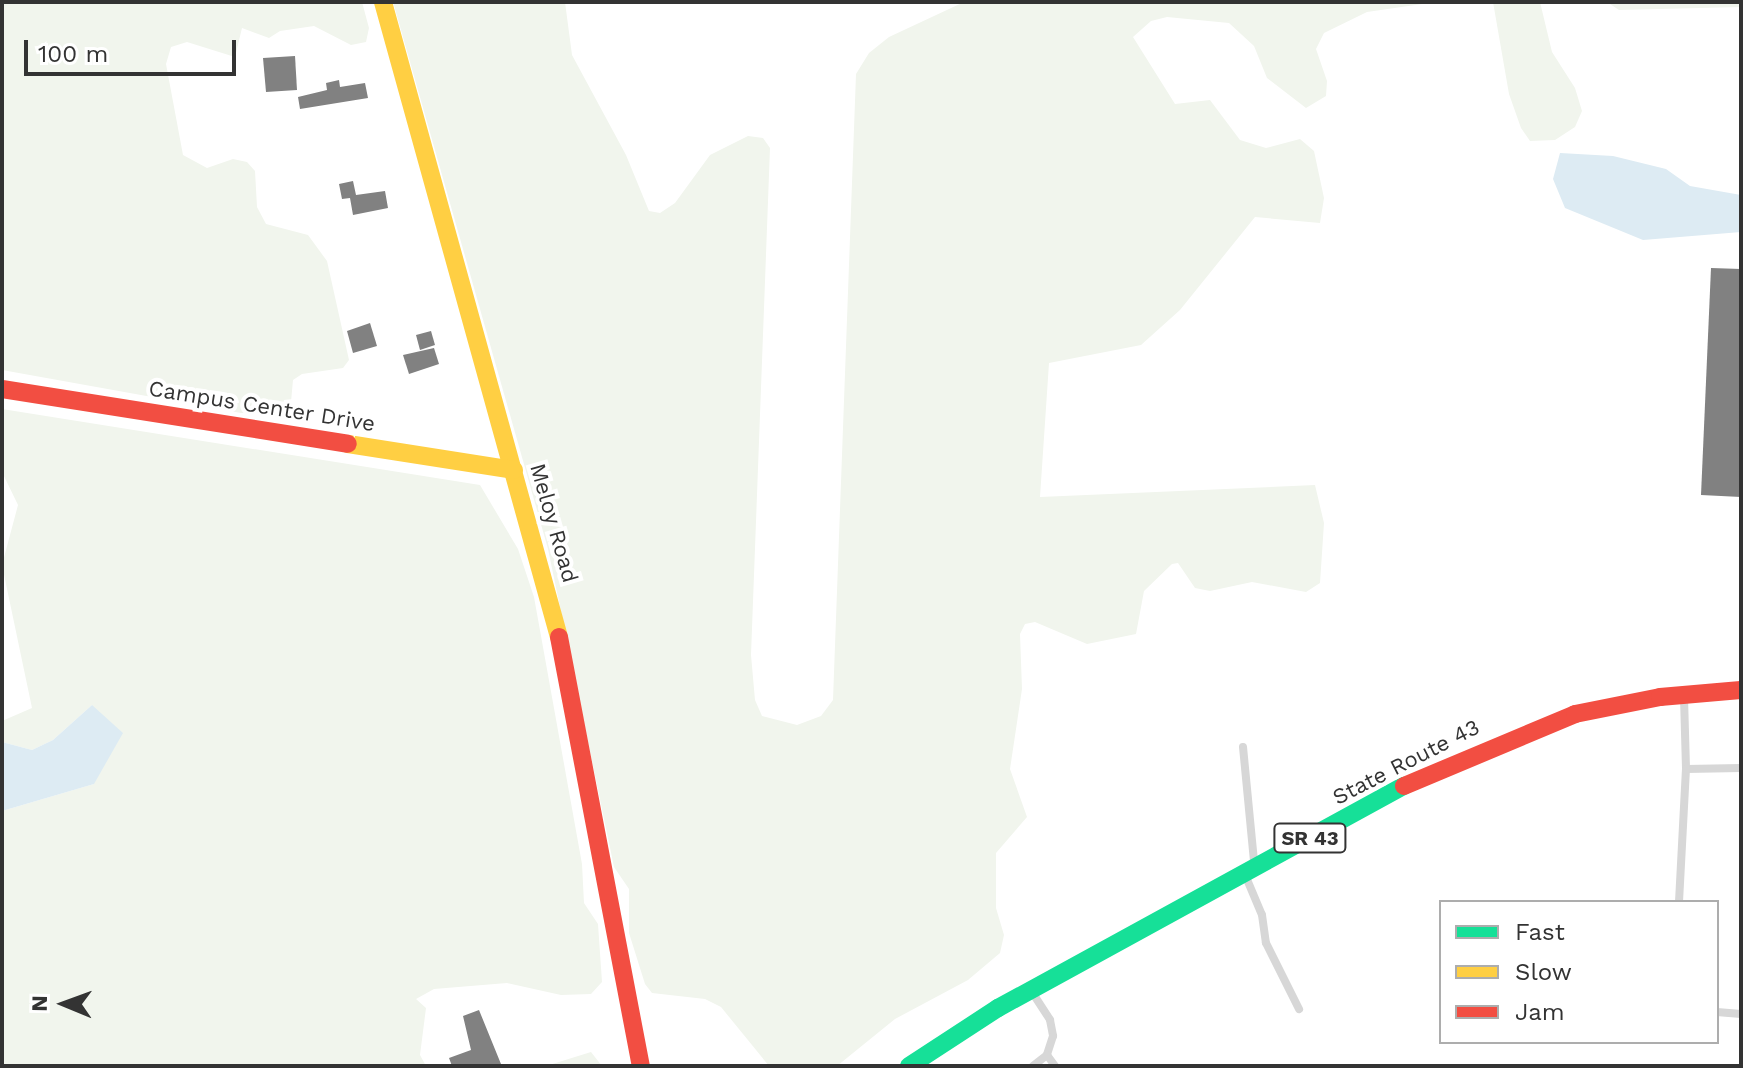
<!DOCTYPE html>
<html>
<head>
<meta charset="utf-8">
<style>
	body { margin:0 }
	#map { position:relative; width:1743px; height:1068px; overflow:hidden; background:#fff; font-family:"Work Sans",sans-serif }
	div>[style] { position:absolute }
	.green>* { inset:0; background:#f1f5ed }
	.water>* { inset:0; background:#ddebf3 }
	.building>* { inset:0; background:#818181 }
	.lane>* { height:8px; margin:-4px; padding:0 4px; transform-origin:4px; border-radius:4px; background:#d7d7d7 }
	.fast>* { height:18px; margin:-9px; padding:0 9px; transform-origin:9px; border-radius:9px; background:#16e098 }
	.slow>* { height:18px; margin:-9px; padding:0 9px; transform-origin:9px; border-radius:9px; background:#ffcf43 }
	.jam>* { height:18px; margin:-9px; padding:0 9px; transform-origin:9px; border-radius:9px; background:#f24e42 }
	span { translate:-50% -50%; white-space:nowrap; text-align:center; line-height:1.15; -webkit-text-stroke:8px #fff; paint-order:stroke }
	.shield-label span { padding:2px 6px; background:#fff; border:2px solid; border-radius:6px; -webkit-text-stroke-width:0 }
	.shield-label { font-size:20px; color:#333; font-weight:700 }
	.street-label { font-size:22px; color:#333 }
	.frame { position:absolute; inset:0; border:4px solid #333; pointer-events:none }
	.legend { position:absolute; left:1439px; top:900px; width:280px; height:144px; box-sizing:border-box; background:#fff; border:2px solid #adadad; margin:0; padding:10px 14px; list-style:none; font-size:24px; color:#333 }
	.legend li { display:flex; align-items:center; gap:16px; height:40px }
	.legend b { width:40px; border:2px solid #adadad }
	.north { position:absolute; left:24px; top:964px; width:80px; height:80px; -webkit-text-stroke:6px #fff; paint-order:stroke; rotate:271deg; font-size:22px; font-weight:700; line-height:32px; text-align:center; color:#333 }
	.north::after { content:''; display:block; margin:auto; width:28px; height:36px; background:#333; clip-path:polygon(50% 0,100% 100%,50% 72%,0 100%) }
	.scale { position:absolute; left:24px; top:40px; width:212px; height:36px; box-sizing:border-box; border:4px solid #333; border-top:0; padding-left:10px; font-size:24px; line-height:28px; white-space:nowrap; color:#333; -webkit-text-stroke:6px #fff; paint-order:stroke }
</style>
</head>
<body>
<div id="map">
	<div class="green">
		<div style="clip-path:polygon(2px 2px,362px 2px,369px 28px,366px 42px,351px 45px,314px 26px,280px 31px,269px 38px,242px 28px,235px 57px,187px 42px,171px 47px,166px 64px,183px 155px,207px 168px,233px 159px,247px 162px,255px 171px,257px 207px,266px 224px,308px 235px,327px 261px,349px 360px,343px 368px,302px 374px,293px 380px,291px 402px,303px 414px,241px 413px,2px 370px)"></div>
		<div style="clip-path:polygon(393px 2px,565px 2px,572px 55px,626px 155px,649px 211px,660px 213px,675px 203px,710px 155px,748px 136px,763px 138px,770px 148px,751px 655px,755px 700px,762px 716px,797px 725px,821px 716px,833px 700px,856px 74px,869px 53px,889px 37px,964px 2px,1436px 2px,1367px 12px,1324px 33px,1316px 49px,1327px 81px,1326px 96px,1306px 108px,1267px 78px,1254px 46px,1229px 23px,1167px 17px,1151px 21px,1133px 37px,1175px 104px,1210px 100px,1240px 140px,1266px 148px,1300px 139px,1314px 151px,1324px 198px,1320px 223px,1255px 217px,1180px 310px,1141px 345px,1049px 363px,1040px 497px,1315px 485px,1324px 523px,1320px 583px,1306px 592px,1252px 582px,1210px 591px,1195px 588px,1178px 563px,1172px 564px,1144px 591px,1136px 634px,1087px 644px,1035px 622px,1025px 624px,1020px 634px,1022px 689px,1010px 769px,1027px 817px,996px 853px,996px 908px,1004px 935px,1000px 953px,968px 980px,895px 1019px,837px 1066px,769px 1066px,721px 1007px,705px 999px,652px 993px,645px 984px,629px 933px,629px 889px,614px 867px,548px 549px)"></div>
		<div style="clip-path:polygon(1493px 2px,1540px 2px,1552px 52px,1575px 88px,1582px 111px,1575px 127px,1555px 140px,1530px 141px,1521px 128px,1509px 94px)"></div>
		<div style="clip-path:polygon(1607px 2px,1741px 2px,1741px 7px,1619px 10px)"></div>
		<div style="clip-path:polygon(2px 409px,480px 485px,518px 549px,534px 597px,582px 864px,584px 903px,598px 924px,602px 982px,591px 994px,561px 995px,507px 983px,434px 989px,416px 999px,426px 1008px,420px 1055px,426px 1066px,2px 1066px,2px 811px,94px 784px,92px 705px,53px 740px,32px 750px,2px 742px,2px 721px,32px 708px,2px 565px,18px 505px,2px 472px)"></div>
		<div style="clip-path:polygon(591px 1052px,602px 1066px,546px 1066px)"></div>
	</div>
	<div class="water">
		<div style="clip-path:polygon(1560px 153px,1613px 156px,1666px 169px,1690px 186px,1741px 195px,1741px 232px,1643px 240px,1565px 208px,1553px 179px)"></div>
		<div style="clip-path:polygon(92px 705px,123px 733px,94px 784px,2px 811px,2px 742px,32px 750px,53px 740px)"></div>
	</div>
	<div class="building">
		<div style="clip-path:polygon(295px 56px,297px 90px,266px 92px,263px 58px)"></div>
		<div style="clip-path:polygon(339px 80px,340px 87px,365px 83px,368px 98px,300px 109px,298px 97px,327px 90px,326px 83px)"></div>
		<div style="clip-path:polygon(353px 181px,356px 195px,385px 191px,388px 208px,353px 215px,350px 198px,342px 199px,339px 184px)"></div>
		<div style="clip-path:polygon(1711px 268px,1741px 269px,1741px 497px,1701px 495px)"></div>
		<div style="clip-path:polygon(370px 323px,377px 346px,353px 353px,347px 331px)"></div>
		<div style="clip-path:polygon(431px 331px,435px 345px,420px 350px,416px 335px)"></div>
		<div style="clip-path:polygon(434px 348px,439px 364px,409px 374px,403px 355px)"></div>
		<div style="clip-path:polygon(479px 1010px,501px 1064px,452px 1066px,449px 1058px,471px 1050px,463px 1016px)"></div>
	</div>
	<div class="lane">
		<div style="left:1684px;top:697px;width:72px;rotate:88.4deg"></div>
		<div style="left:1686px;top:769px;width:55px;rotate:-1deg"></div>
		<div style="left:1243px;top:747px;width:116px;rotate:84.5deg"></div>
		<div style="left:1246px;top:877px;width:41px;rotate:67.2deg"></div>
		<div style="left:1262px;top:915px;width:28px;rotate:82deg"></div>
		<div style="left:1266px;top:943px;width:74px;rotate:63.4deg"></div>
		<div style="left:1679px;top:902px;width:133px;rotate:-87deg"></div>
		<div style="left:1032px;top:992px;width:33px;rotate:57deg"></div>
		<div style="left:1050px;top:1020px;width:16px;rotate:79deg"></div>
		<div style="left:1053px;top:1036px;width:20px;rotate:108deg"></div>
		<div style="left:1047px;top:1055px;width:14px;rotate:54deg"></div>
		<div style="left:1717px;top:1012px;width:24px;rotate:5deg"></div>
		<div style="left:1033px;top:1066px;width:18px;rotate:-38deg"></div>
	</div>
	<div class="fast">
		<div style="left:909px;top:1066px;width:106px;rotate:-33.1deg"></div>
		<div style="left:998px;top:1008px;width:463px;rotate:-28.7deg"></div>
	</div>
	<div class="slow">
		<div style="left:383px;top:2px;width:659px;rotate:74.51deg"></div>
		<div style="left:348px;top:444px;width:168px;rotate:8.9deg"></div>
	</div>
	<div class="jam">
		<div style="left:2px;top:389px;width:350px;rotate:9deg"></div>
		<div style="left:559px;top:637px;width:437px;rotate:79.2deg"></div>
		<div style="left:1404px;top:786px;width:186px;rotate:-22.8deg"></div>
		<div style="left:1575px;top:714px;width:87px;rotate:-11.3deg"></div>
		<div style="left:1660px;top:697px;width:81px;rotate:-4.9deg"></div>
	</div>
	<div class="shield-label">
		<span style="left:1310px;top:838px">SR 43</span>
	</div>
	<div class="street-label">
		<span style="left:262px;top:406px;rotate:9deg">Campus Center Drive</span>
		<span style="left:554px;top:523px;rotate:74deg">Meloy Road</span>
		<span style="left:1406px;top:762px;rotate:-27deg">State Route 43</span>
	</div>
	<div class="frame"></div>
	<ul class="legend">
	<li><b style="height:10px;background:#16e098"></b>Fast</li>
	<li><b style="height:10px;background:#ffcf43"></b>Slow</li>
	<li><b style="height:10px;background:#f24e42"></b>Jam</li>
	</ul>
	<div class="north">N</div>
	<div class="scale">100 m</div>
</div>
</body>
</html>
